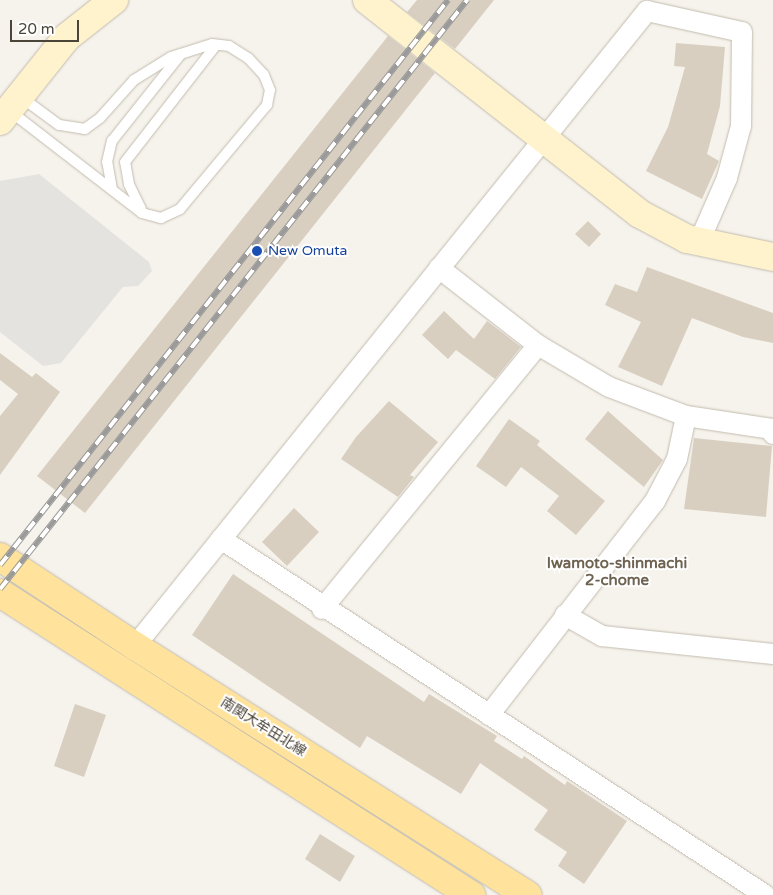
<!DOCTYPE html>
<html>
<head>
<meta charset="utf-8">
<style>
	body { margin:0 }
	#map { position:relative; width:773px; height:895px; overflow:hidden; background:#f6f3ec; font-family:"Varela Round","Noto Sans JP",sans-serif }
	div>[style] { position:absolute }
	.parking>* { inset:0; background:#e5e3e0 }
	.building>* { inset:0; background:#d8cfc1 }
	.roads { filter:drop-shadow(0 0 1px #c2bbae) drop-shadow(0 0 1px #c2bbae) }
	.lane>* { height:10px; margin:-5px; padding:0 5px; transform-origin:5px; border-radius:5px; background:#fff }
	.street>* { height:20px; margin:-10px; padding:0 10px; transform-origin:10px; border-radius:10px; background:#fff }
	.secondary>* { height:28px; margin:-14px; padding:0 14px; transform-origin:14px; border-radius:14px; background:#fff3cd }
	.primary>* { height:28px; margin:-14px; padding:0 14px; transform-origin:14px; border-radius:14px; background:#ffe39c }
	.rail>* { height:5.5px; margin-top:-2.75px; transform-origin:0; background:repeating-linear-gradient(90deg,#fff 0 11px,#9a9a9a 0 22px); box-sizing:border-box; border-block:1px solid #9a9a9a }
	.dots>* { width:14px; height:14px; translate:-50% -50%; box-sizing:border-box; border:2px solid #fff; border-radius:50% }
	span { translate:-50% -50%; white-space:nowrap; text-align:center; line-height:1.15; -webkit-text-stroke:4px #fff; paint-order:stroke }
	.transit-label { font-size:14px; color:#164399 }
	.left { translate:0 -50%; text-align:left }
	.street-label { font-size:14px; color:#4b4439 }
	.neighbourhood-label { font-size:15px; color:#6e6250; font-weight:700 }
	.scale { position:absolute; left:10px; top:20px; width:69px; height:22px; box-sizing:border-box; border:2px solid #4b4439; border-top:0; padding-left:6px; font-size:15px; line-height:18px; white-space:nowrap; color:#4b4439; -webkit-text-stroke:4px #fff; paint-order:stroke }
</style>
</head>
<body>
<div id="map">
	<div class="parking">
		<div style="clip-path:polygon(39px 174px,149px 262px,152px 271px,138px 286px,123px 287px,61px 363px,43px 366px,0 332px,0 181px)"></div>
	</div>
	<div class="building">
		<div style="clip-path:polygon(417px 0,494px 0,455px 49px,407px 12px)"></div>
		<div style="clip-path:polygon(388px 36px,435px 73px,85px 513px,37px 476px)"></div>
		<div style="clip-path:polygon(676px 43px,725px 47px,720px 106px,707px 154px,719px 161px,702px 199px,646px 171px,668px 127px,685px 67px,674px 66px)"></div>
		<div style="clip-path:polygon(588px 221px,601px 234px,589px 247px,575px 234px)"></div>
		<div style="clip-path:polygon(647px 267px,773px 313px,773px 343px,743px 337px,692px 318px,662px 386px,618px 367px,641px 322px,605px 305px,615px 284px,637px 292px)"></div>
		<div style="clip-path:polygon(444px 311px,474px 339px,487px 321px,521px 347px,495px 379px,456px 350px,448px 359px,422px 335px)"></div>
		<div style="clip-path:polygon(0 353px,32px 377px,36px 373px,60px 392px,0 475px,0 416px,18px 394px,0 380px)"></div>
		<div style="clip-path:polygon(389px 401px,438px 442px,410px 475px,414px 477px,398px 497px,341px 459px,356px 437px)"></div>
		<div style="clip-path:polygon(608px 411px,663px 460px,644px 487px,585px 439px)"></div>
		<div style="clip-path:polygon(509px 419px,540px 441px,537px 445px,605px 501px,576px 535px,547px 511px,559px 496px,521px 467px,506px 487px,476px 466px)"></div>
		<div style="clip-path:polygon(694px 438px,772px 446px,766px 517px,684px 509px)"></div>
		<div style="clip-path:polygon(294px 508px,319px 532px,287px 566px,262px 542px)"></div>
		<div style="clip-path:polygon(233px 574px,424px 702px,429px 694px,497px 736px,494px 741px,522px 759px,524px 756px,565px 785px,567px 781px,627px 821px,584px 884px,558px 866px,567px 852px,534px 830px,548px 810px,480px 763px,461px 794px,367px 736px,360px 748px,192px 635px)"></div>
		<div style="clip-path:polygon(75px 704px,106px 715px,84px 777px,54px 766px)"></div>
		<div style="clip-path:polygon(320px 834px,355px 856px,340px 882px,305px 859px)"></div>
	</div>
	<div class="roads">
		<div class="lane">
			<div style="left:10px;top:111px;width:167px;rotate:37.7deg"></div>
			<div style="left:142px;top:213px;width:20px;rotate:15deg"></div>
			<div style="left:161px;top:218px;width:21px;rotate:-25deg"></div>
			<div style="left:180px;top:209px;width:136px;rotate:-50.1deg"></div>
			<div style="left:267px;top:105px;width:15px;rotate:-79deg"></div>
			<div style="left:270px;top:90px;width:16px;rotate:-112deg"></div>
			<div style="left:264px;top:75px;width:23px;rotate:-133deg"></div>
			<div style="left:248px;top:58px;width:22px;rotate:-148deg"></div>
			<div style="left:229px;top:46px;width:17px;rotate:-173deg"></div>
			<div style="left:212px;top:44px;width:43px;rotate:162.4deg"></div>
			<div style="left:171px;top:57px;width:44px;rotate:148.1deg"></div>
			<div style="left:134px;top:80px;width:51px;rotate:131.8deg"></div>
			<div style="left:100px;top:118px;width:19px;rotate:144deg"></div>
			<div style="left:85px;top:129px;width:26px;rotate:-171deg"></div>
			<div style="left:59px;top:125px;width:47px;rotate:-143.6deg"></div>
			<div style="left:112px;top:189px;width:27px;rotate:-100deg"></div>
			<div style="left:107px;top:162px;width:22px;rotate:-77deg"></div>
			<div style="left:112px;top:141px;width:111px;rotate:-51.6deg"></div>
			<div style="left:141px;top:209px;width:28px;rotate:-116deg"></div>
			<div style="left:129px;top:184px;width:22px;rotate:-100deg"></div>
			<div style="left:125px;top:162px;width:148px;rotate:-52.1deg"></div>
		</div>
		<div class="street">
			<div style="left:439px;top:268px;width:125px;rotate:37.9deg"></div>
			<div style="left:538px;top:345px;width:82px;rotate:30.6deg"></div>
			<div style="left:609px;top:387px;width:82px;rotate:20.6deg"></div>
			<div style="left:686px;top:416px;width:87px;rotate:8.6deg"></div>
			<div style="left:772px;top:429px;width:5px;rotate:79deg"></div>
			<div style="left:221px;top:539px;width:650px;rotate:33.2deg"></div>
			<div style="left:322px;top:609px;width:341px;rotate:-50.7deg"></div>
			<div style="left:565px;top:615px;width:43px;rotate:29.6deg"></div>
			<div style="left:602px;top:636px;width:172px;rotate:6deg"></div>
			<div style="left:135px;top:646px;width:816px;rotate:-51.12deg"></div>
			<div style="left:647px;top:11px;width:97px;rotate:12.5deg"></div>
			<div style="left:742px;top:32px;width:94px;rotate:90.6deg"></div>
			<div style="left:741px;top:126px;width:54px;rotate:105.1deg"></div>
			<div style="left:727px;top:178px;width:70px;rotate:113.6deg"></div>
			<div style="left:489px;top:715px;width:271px;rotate:-52.2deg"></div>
			<div style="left:655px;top:501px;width:47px;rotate:-62.4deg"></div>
			<div style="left:677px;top:459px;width:44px;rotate:-78.2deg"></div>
		</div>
		<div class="secondary">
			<div style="left:367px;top:0;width:347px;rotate:38.1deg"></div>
			<div style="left:640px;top:214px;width:53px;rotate:28deg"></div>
			<div style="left:687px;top:239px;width:88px;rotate:11.8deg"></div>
			<div style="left:0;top:121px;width:107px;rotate:-51.4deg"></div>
			<div style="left:67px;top:37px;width:60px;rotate:-38.2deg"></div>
		</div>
		<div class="primary">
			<div style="left:0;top:557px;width:162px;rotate:33.4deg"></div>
			<div style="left:135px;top:646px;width:465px;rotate:32.4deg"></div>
			<div style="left:0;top:593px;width:560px;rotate:32.67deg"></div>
		</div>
	</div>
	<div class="rail">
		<div style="left:0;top:565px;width:721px;rotate:-51.59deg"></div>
		<div style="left:0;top:589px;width:752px;rotate:-51.59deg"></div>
	</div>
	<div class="dots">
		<div style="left:257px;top:251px;background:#1a4fb4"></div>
	</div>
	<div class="transit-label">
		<span class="left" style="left:268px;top:251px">New Omuta</span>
	</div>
	<div class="street-label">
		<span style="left:263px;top:727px;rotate:32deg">南関大牟田北線</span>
	</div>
	<div class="neighbourhood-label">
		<span style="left:617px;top:572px">Iwamoto-shinmachi<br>2-chome</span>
	</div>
	<div class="scale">20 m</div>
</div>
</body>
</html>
